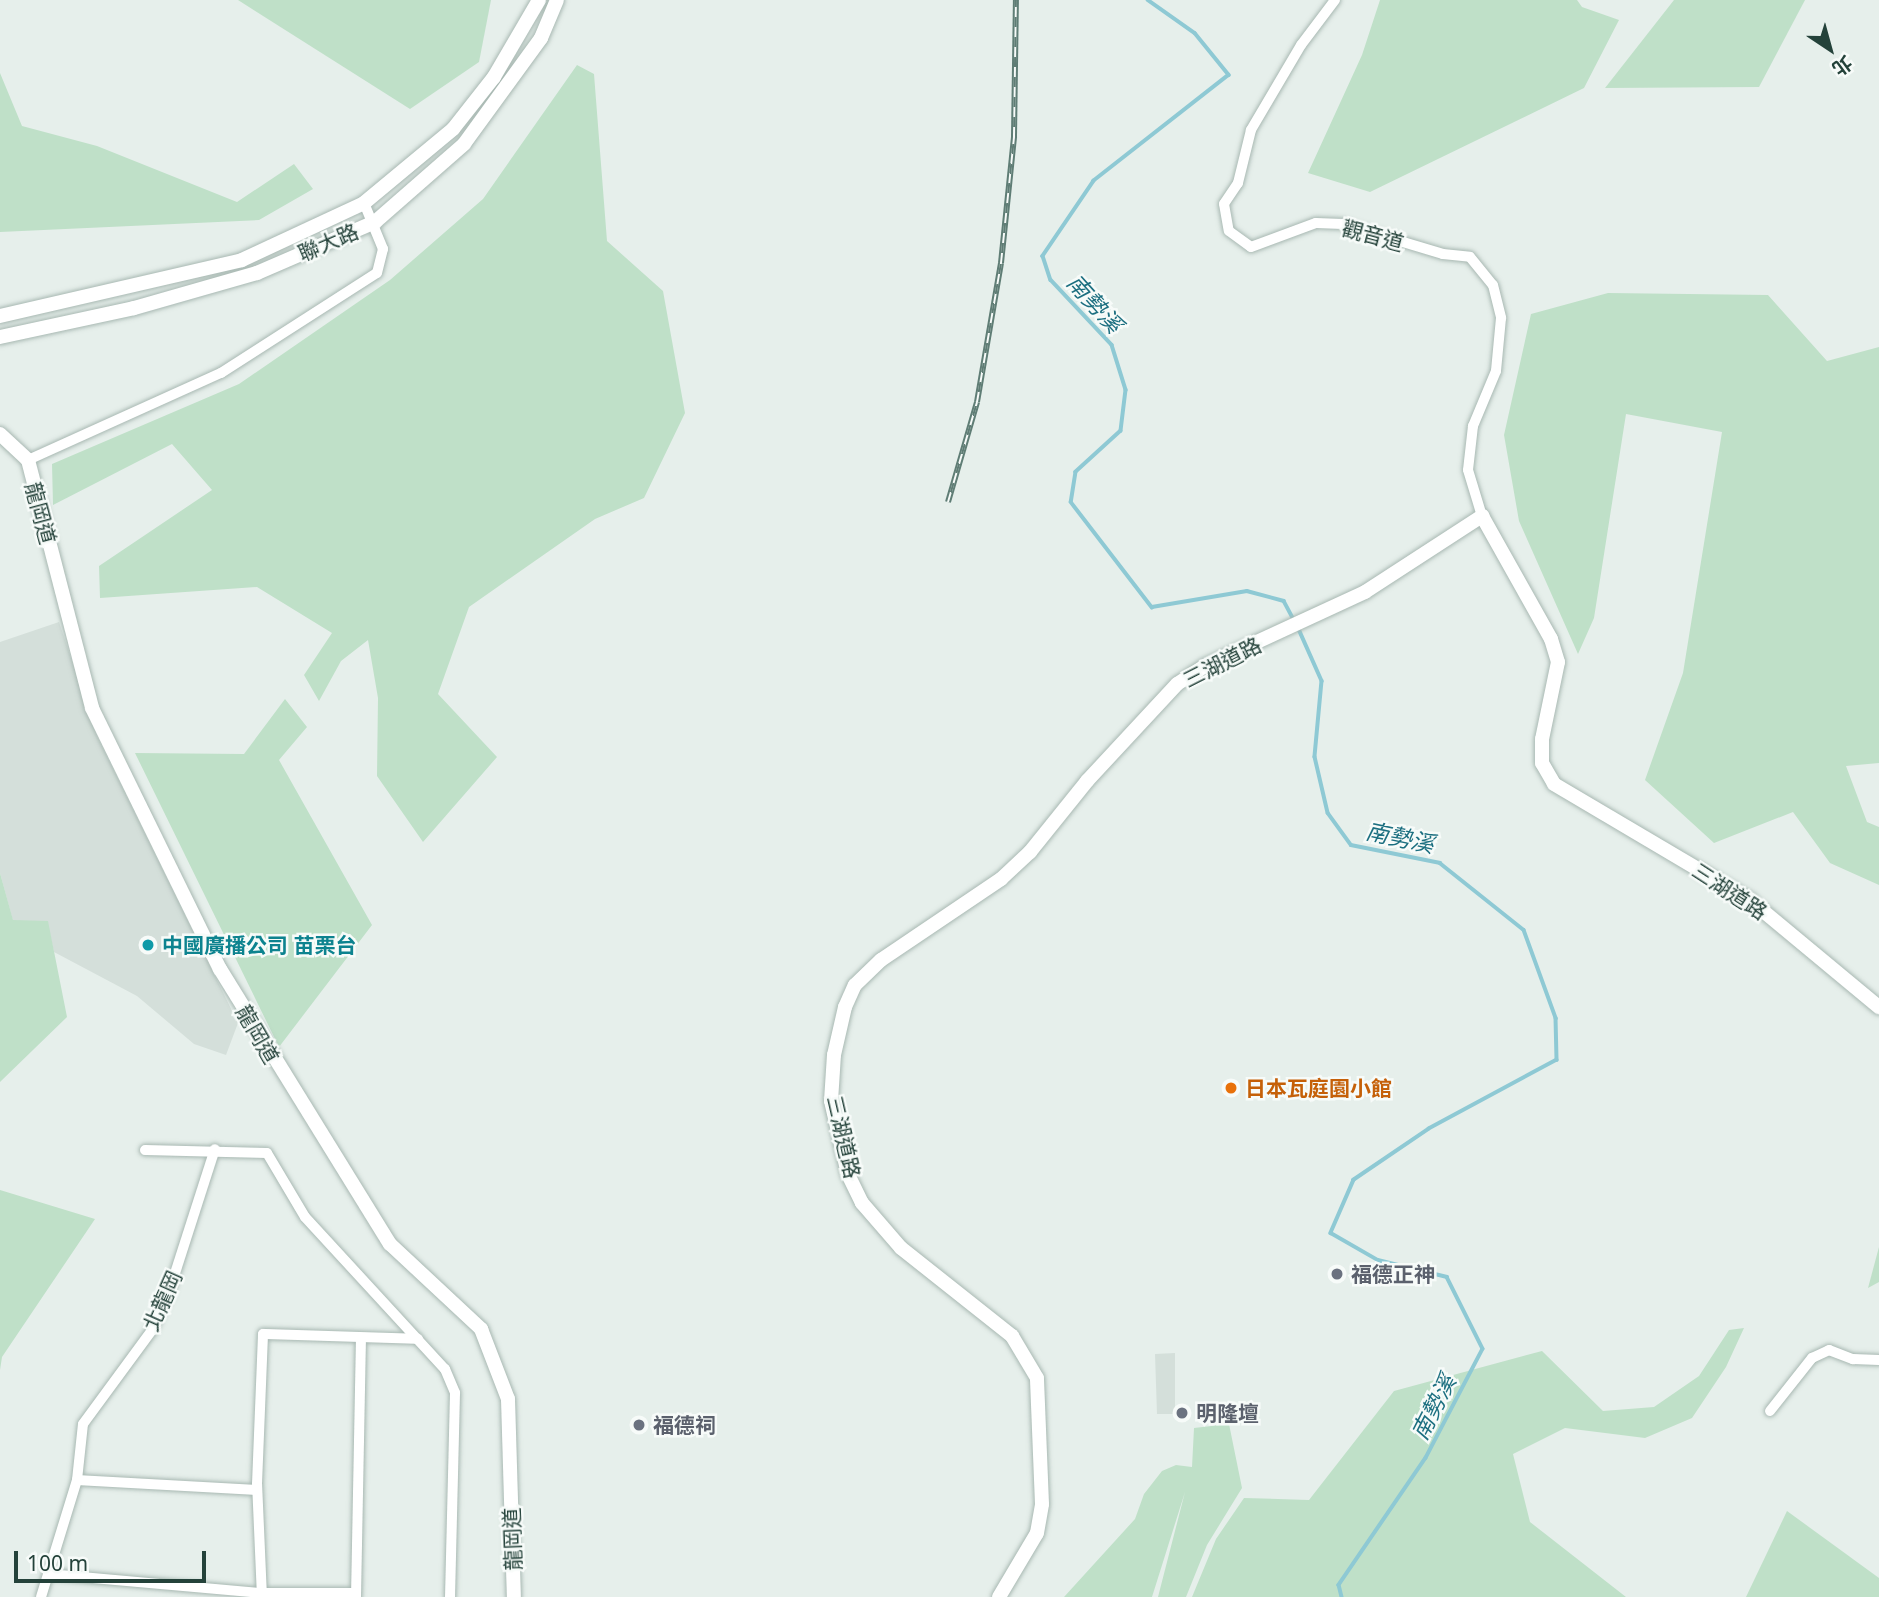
<!DOCTYPE html>
<html>
<head>
<meta charset="utf-8">
<style>
	body { margin:0 }
	#map { position:relative; width:1879px; height:1597px; overflow:hidden; background:#e6efeb; font-family:"Noto Sans","Noto Sans TC",sans-serif }
	div>[style] { position:absolute }
	.built>* { inset:0; background:#d4dfda }
	.green>* { inset:0; background:#bfe0c8 }
	.stream>* { height:3.5px; margin:-1.75px; padding:0 1.75px; transform-origin:1.75px; border-radius:1.75px; background:#8ec9d4 }
	.roads { filter:drop-shadow(0 0 2px #a8b8b2) drop-shadow(0 0 2px #a8b8b2) }
	.minor>* { height:10px; margin:-5px; padding:0 5px; transform-origin:5px; border-radius:5px; background:#fff }
	.tertiary>* { height:14px; margin:-7px; padding:0 7px; transform-origin:7px; border-radius:7px; background:#fff }
	.rail>* { height:6px; margin-top:-3px; transform-origin:0; background:repeating-linear-gradient(90deg,#f7fbf9 0 10px,#5f7d75 0 20px); box-sizing:border-box; border-block:2px solid #5f7d75 }
	.dots>* { width:19px; height:19px; translate:-50% -50%; box-sizing:border-box; border:4px solid #f7fbf9; border-radius:50% }
	span { translate:-50% -50%; white-space:nowrap; text-align:center; line-height:1.15; -webkit-text-stroke:5px #f7fbf9; paint-order:stroke }
	.street-label { font-size:21px; color:#24423a }
	.culture-label { font-size:21px; color:#0d838f; font-weight:700 }
	.left { translate:0 -50%; text-align:left }
	.food-label { font-size:21px; color:#c56008; font-weight:700 }
	.worship-label { font-size:21px; color:#5b616d; font-weight:700 }
	.water-label { font-size:23px; color:#1c6f80; font-style:italic }
	.north { position:absolute; left:1795px; top:14px; width:70px; height:70px; -webkit-text-stroke:5px #f7fbf9; paint-order:stroke; rotate:144deg; font-size:19px; font-weight:700; line-height:28px; text-align:center; color:#24423a }
	.north::after { content:''; display:block; margin:auto; width:24px; height:32px; background:#24423a; clip-path:polygon(50% 0,100% 100%,50% 72%,0 100%) }
	.scale { position:absolute; left:14px; top:1551px; width:192px; height:32px; box-sizing:border-box; border:4px solid #24423a; border-top:0; padding-left:9px; font-size:21px; line-height:24px; white-space:nowrap; color:#24423a; -webkit-text-stroke:5px #f7fbf9; paint-order:stroke }
</style>
</head>
<body>
<div id="map">
	<div class="built">
		<div style="clip-path:polygon(59px 622px,97px 736px,238px 1023px,226px 1055px,194px 1044px,137px 996px,54px 952px,47px 921px,13px 921px,0 873px,0 642px)"></div>
		<div style="clip-path:polygon(1175px 1353px,1175px 1414px,1157px 1414px,1155px 1354px)"></div>
	</div>
	<div class="green">
		<div style="clip-path:polygon(238px 0,491px 0,479px 62px,410px 109px)"></div>
		<div style="clip-path:polygon(1380px 0,1577px 0,1582px 7px,1619px 20px,1584px 88px,1370px 192px,1308px 173px,1362px 55px)"></div>
		<div style="clip-path:polygon(1674px 0,1805px 0,1759px 87px,1605px 88px)"></div>
		<div style="clip-path:polygon(577px 65px,594px 74px,607px 241px,663px 291px,685px 413px,644px 498px,595px 519px,469px 607px,438px 694px,497px 757px,423px 842px,377px 776px,378px 698px,368px 640px,341px 661px,319px 701px,304px 675px,332px 633px,257px 587px,100px 598px,99px 566px,212px 490px,172px 444px,53px 505px,52px 464px,239px 384px,390px 280px,483px 199px)"></div>
		<div style="clip-path:polygon(0 73px,22px 126px,97px 146px,237px 202px,294px 164px,313px 189px,259px 220px,0 232px)"></div>
		<div style="clip-path:polygon(1608px 293px,1768px 295px,1827px 361px,1879px 347px,1879px 763px,1846px 766px,1867px 822px,1879px 827px,1879px 885px,1830px 863px,1793px 812px,1714px 843px,1645px 780px,1683px 673px,1722px 432px,1626px 414px,1594px 618px,1578px 654px,1519px 521px,1504px 435px,1531px 314px)"></div>
		<div style="clip-path:polygon(285px 699px,307px 727px,279px 760px,372px 925px,279px 1047px,135px 753px,244px 754px)"></div>
		<div style="clip-path:polygon(0 873px,13px 920px,48px 921px,67px 1017px,0 1082px)"></div>
		<div style="clip-path:polygon(0 1190px,95px 1219px,2px 1357px,0 1370px)"></div>
		<div style="clip-path:polygon(1879px 1247px,1879px 1282px,1868px 1288px)"></div>
		<div style="clip-path:polygon(1744px 1328px,1726px 1367px,1692px 1418px,1645px 1438px,1565px 1428px,1513px 1454px,1530px 1522px,1626px 1597px,1192px 1597px,1216px 1539px,1244px 1498px,1309px 1500px,1394px 1391px,1542px 1351px,1603px 1411px,1654px 1407px,1699px 1376px,1729px 1330px)"></div>
		<div style="clip-path:polygon(1229px 1424px,1242px 1488px,1207px 1545px,1186px 1597px,1158px 1597px,1185px 1492px,1152px 1597px,1064px 1597px,1135px 1519px,1144px 1494px,1162px 1471px,1176px 1465px,1192px 1467px,1194px 1428px)"></div>
		<div style="clip-path:polygon(1787px 1511px,1879px 1578px,1879px 1597px,1746px 1597px)"></div>
	</div>
	<div class="stream">
		<div style="left:1148px;top:0;width:57px;rotate:35.1deg"></div>
		<div style="left:1195px;top:33px;width:54px;rotate:51deg"></div>
		<div style="left:1229px;top:75px;width:172px;rotate:141.9deg"></div>
		<div style="left:1094px;top:181px;width:91px;rotate:124.2deg"></div>
		<div style="left:1043px;top:256px;width:25px;rotate:72deg"></div>
		<div style="left:1051px;top:280px;width:89px;rotate:46.8deg"></div>
		<div style="left:1112px;top:345px;width:47px;rotate:72.7deg"></div>
		<div style="left:1126px;top:390px;width:41px;rotate:97deg"></div>
		<div style="left:1121px;top:431px;width:61px;rotate:137.7deg"></div>
		<div style="left:1076px;top:472px;width:30px;rotate:99deg"></div>
		<div style="left:1071px;top:502px;width:133px;rotate:52.4deg"></div>
		<div style="left:1152px;top:607px;width:96px;rotate:-9.6deg"></div>
		<div style="left:1247px;top:591px;width:38px;rotate:15deg"></div>
		<div style="left:1284px;top:601px;width:21px;rotate:62deg"></div>
		<div style="left:1298px;top:627px;width:59px;rotate:66deg"></div>
		<div style="left:1322px;top:681px;width:76px;rotate:95.3deg"></div>
		<div style="left:1315px;top:757px;width:57px;rotate:76.9deg"></div>
		<div style="left:1328px;top:813px;width:39px;rotate:54deg"></div>
		<div style="left:1351px;top:845px;width:91px;rotate:11.4deg"></div>
		<div style="left:1440px;top:863px;width:107px;rotate:38.6deg"></div>
		<div style="left:1524px;top:930px;width:94px;rotate:70deg"></div>
		<div style="left:1556px;top:1018px;width:42px;rotate:88.6deg"></div>
		<div style="left:1557px;top:1060px;width:145px;rotate:151.7deg"></div>
		<div style="left:1429px;top:1129px;width:91px;rotate:145.8deg"></div>
		<div style="left:1354px;top:1180px;width:58px;rotate:113.5deg"></div>
		<div style="left:1331px;top:1233px;width:54px;rotate:29.9deg"></div>
		<div style="left:1378px;top:1260px;width:71px;rotate:13.8deg"></div>
		<div style="left:1447px;top:1277px;width:80px;rotate:63.4deg"></div>
		<div style="left:1483px;top:1349px;width:123px;rotate:117.6deg"></div>
		<div style="left:1426px;top:1458px;width:154px;rotate:124.4deg"></div>
		<div style="left:1339px;top:1585px;width:12px;rotate:76deg"></div>
	</div>
	<div class="roads">
		<div class="minor">
			<div style="left:1335px;top:0;width:56px;rotate:127.1deg"></div>
			<div style="left:1301px;top:45px;width:99px;rotate:120.5deg"></div>
			<div style="left:1251px;top:130px;width:55px;rotate:103.8deg"></div>
			<div style="left:1238px;top:183px;width:25px;rotate:124deg"></div>
			<div style="left:1224px;top:204px;width:27px;rotate:80deg"></div>
			<div style="left:1229px;top:231px;width:27px;rotate:36deg"></div>
			<div style="left:1251px;top:247px;width:69px;rotate:-20.3deg"></div>
			<div style="left:1316px;top:223px;width:27px;rotate:2deg"></div>
			<div style="left:1343px;top:224px;width:104px;rotate:16.7deg"></div>
			<div style="left:1443px;top:254px;width:27px;rotate:6deg"></div>
			<div style="left:1470px;top:257px;width:36px;rotate:51deg"></div>
			<div style="left:1493px;top:285px;width:34px;rotate:76deg"></div>
			<div style="left:1501px;top:318px;width:53px;rotate:95.4deg"></div>
			<div style="left:1496px;top:371px;width:60px;rotate:112.7deg"></div>
			<div style="left:1473px;top:426px;width:44px;rotate:96.5deg"></div>
			<div style="left:1468px;top:470px;width:48px;rotate:73.1deg"></div>
			<div style="left:28px;top:460px;width:212px;rotate:-24.3deg"></div>
			<div style="left:221px;top:373px;width:185px;rotate:-32.7deg"></div>
			<div style="left:377px;top:273px;width:25px;rotate:-76deg"></div>
			<div style="left:383px;top:249px;width:50px;rotate:-112.4deg"></div>
			<div style="left:145px;top:1150px;width:122px;rotate:1.4deg"></div>
			<div style="left:267px;top:1153px;width:74px;rotate:59.3deg"></div>
			<div style="left:305px;top:1217px;width:207px;rotate:47.4deg"></div>
			<div style="left:445px;top:1369px;width:26px;rotate:67deg"></div>
			<div style="left:455px;top:1393px;width:204px;rotate:91.4deg"></div>
			<div style="left:1770px;top:1411px;width:68px;rotate:-51.6deg"></div>
			<div style="left:1812px;top:1358px;width:19px;rotate:-25deg"></div>
			<div style="left:1829px;top:1350px;width:26px;rotate:21deg"></div>
			<div style="left:1853px;top:1359px;width:26px;rotate:2deg"></div>
			<div style="left:77px;top:1480px;width:180px;rotate:3.2deg"></div>
			<div style="left:48px;top:1574px;width:215px;rotate:5.1deg"></div>
			<div style="left:262px;top:1593px;width:94px"></div>
			<div style="left:41px;top:1597px;width:122px;rotate:-72.9deg"></div>
			<div style="left:77px;top:1480px;width:56px;rotate:-83.9deg"></div>
			<div style="left:83px;top:1424px;width:117px;rotate:-53.7deg"></div>
			<div style="left:152px;top:1330px;width:42px;rotate:-65.9deg"></div>
			<div style="left:169px;top:1292px;width:150px;rotate:-72.2deg"></div>
			<div style="left:262px;top:1597px;width:113px;rotate:-92.5deg"></div>
			<div style="left:257px;top:1484px;width:150px;rotate:-87.7deg"></div>
			<div style="left:263px;top:1334px;width:155px;rotate:1.8deg"></div>
			<div style="left:356px;top:1597px;width:258px;rotate:-88.9deg"></div>
		</div>
		<div class="tertiary">
			<div style="left:0;top:316px;width:248px;rotate:-13deg"></div>
			<div style="left:242px;top:260px;width:135px;rotate:-25deg"></div>
			<div style="left:364px;top:203px;width:116px;rotate:-39.7deg"></div>
			<div style="left:453px;top:129px;width:66px;rotate:-51.7deg"></div>
			<div style="left:494px;top:77px;width:89px;rotate:-59.7deg"></div>
			<div style="left:0;top:337px;width:137px;rotate:-12.2deg"></div>
			<div style="left:134px;top:308px;width:128px;rotate:-15.9deg"></div>
			<div style="left:257px;top:273px;width:129px;rotate:-23.4deg"></div>
			<div style="left:375px;top:222px;width:118px;rotate:-41.2deg"></div>
			<div style="left:464px;top:144px;width:131px;rotate:-54deg"></div>
			<div style="left:541px;top:38px;width:41px;rotate:-67.2deg"></div>
			<div style="left:0;top:434px;width:38px;rotate:43deg"></div>
			<div style="left:28px;top:460px;width:256px;rotate:75.5deg"></div>
			<div style="left:92px;top:708px;width:291px;rotate:63.9deg"></div>
			<div style="left:220px;top:969px;width:323px;rotate:58.3deg"></div>
			<div style="left:390px;top:1244px;width:125px;rotate:43deg"></div>
			<div style="left:481px;top:1329px;width:75px;rotate:68.9deg"></div>
			<div style="left:508px;top:1399px;width:198px;rotate:88.3deg"></div>
			<div style="left:999px;top:1597px;width:74px;rotate:-59.3deg"></div>
			<div style="left:1037px;top:1533px;width:29px;rotate:-80deg"></div>
			<div style="left:1042px;top:1504px;width:126px;rotate:-92.3deg"></div>
			<div style="left:1037px;top:1378px;width:49px;rotate:-120.8deg"></div>
			<div style="left:1012px;top:1336px;width:142px;rotate:-141.6deg"></div>
			<div style="left:901px;top:1248px;width:60px;rotate:-130.9deg"></div>
			<div style="left:862px;top:1203px;width:32px;rotate:-116deg"></div>
			<div style="left:848px;top:1174px;width:75px;rotate:-103.1deg"></div>
			<div style="left:831px;top:1101px;width:46px;rotate:-86.3deg"></div>
			<div style="left:834px;top:1055px;width:49px;rotate:-77.1deg"></div>
			<div style="left:845px;top:1007px;width:24px;rotate:-66deg"></div>
			<div style="left:855px;top:985px;width:36px;rotate:-44deg"></div>
			<div style="left:881px;top:960px;width:145px;rotate:-34deg"></div>
			<div style="left:1001px;top:879px;width:40px;rotate:-43deg"></div>
			<div style="left:1030px;top:852px;width:91px;rotate:-51.2deg"></div>
			<div style="left:1087px;top:781px;width:132px;rotate:-47.1deg"></div>
			<div style="left:1177px;top:684px;width:33px;rotate:-33deg"></div>
			<div style="left:1205px;top:666px;width:176px;rotate:-24.8deg"></div>
			<div style="left:1365px;top:592px;width:140px;rotate:-33deg"></div>
			<div style="left:1482px;top:516px;width:141px;rotate:60.7deg"></div>
			<div style="left:1551px;top:639px;width:24px;rotate:73deg"></div>
			<div style="left:1558px;top:662px;width:79px;rotate:101.7deg"></div>
			<div style="left:1542px;top:739px;width:24px;rotate:90deg"></div>
			<div style="left:1542px;top:763px;width:24px;rotate:60deg"></div>
			<div style="left:1554px;top:784px;width:228px;rotate:30.6deg"></div>
			<div style="left:1750px;top:900px;width:168px;rotate:39.7deg"></div>
		</div>
	</div>
	<div class="rail">
		<div style="left:948px;top:502px;width:104px;rotate:-73.8deg"></div>
		<div style="left:977px;top:402px;width:141px;rotate:-80.2deg"></div>
		<div style="left:1001px;top:263px;width:127px;rotate:-84.1deg"></div>
		<div style="left:1014px;top:137px;width:137px;rotate:-89.2deg"></div>
	</div>
	<div class="dots">
		<div style="left:148px;top:945px;background:#0f9aa8"></div>
		<div style="left:1231px;top:1088px;background:#e8710a"></div>
		<div style="left:1337px;top:1274px;background:#6b7280"></div>
		<div style="left:1182px;top:1413px;background:#6b7280"></div>
		<div style="left:639px;top:1425px;background:#6b7280"></div>
	</div>
	<div class="street-label">
		<span style="left:1373px;top:235px;rotate:15deg">觀音道</span>
		<span style="left:328px;top:242px;rotate:-23deg">聯大路</span>
		<span style="left:41px;top:513px;rotate:75deg">龍岡道</span>
		<span style="left:1222px;top:662px;rotate:-27deg">三湖道路</span>
		<span style="left:1730px;top:891px;rotate:33deg">三湖道路</span>
		<span style="left:258px;top:1034px;rotate:60deg">龍岡道</span>
		<span style="left:844px;top:1137px;rotate:77deg">三湖道路</span>
		<span style="left:162px;top:1301px;rotate:-66deg">北龍岡</span>
		<span style="left:512px;top:1539px;rotate:-92deg">龍岡道</span>
	</div>
	<div class="culture-label">
		<span class="left" style="left:162px;top:945px">中國廣播公司 苗栗台</span>
	</div>
	<div class="food-label">
		<span class="left" style="left:1245px;top:1088px">日本瓦庭園小館</span>
	</div>
	<div class="worship-label">
		<span class="left" style="left:1351px;top:1274px">福德正神</span>
		<span class="left" style="left:1196px;top:1413px">明隆壇</span>
		<span class="left" style="left:653px;top:1425px">福德祠</span>
	</div>
	<div class="water-label">
		<span style="left:1095px;top:303px;rotate:48deg">南勢溪</span>
		<span style="left:1400px;top:837px;rotate:12deg">南勢溪</span>
		<span style="left:1433px;top:1407px;rotate:-63deg">南勢溪</span>
	</div>
	<div class="north">北</div>
	<div class="scale">100 m</div>
</div>
</body>
</html>
